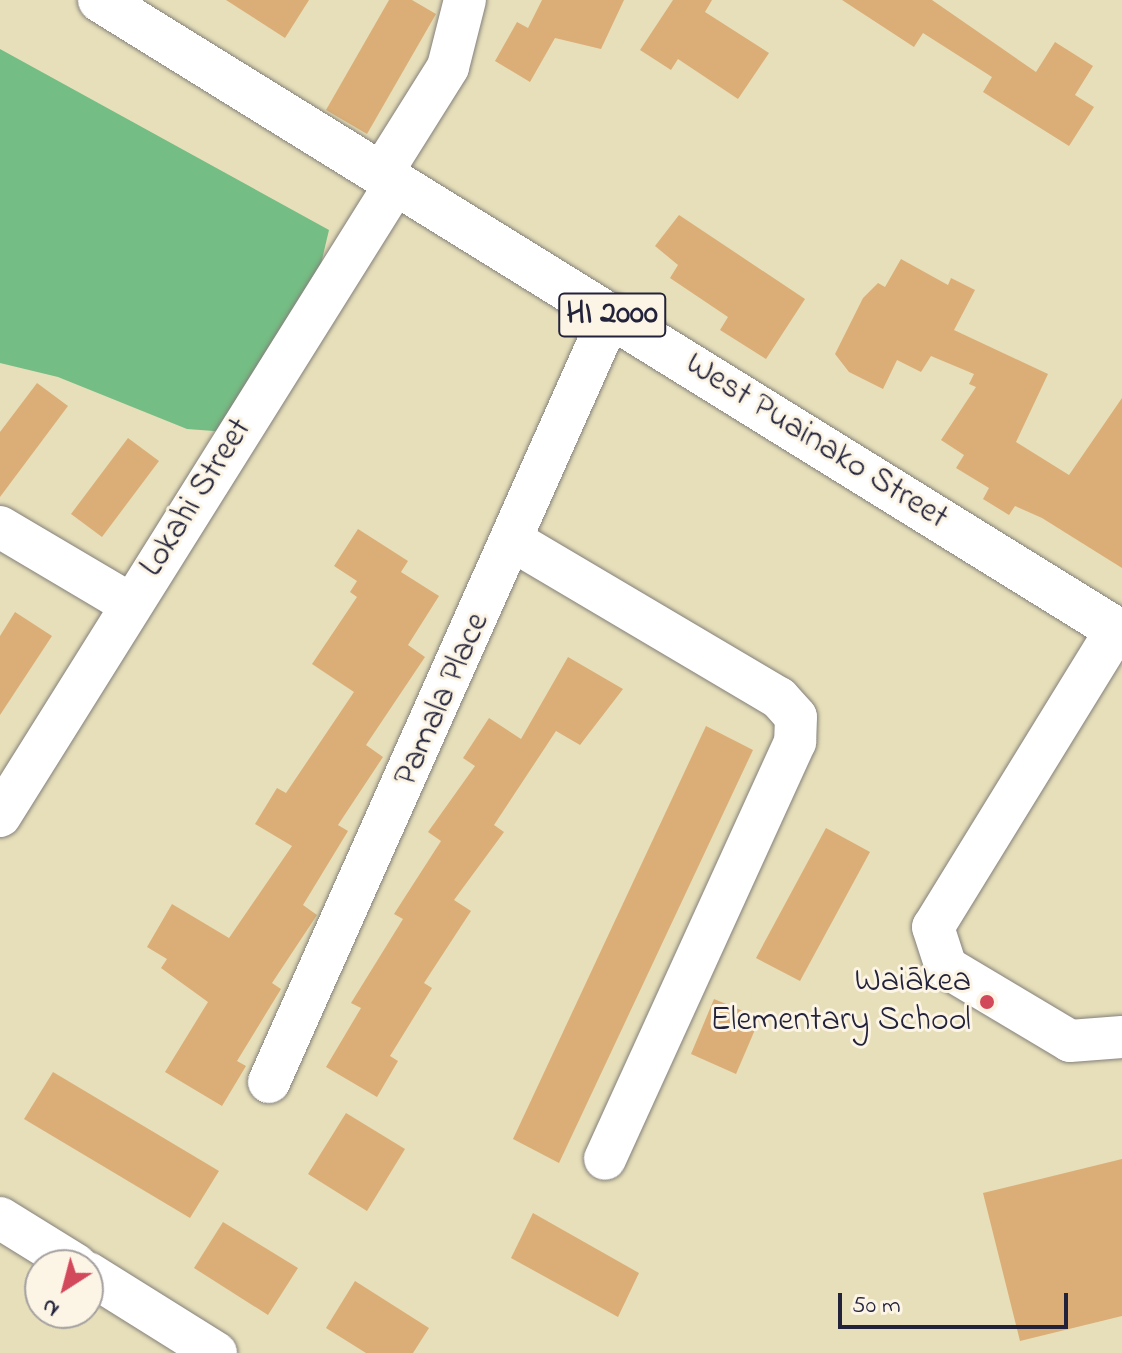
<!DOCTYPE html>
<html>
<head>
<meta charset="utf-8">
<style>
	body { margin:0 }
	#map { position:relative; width:1122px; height:1353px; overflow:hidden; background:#e7dfba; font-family:"Indie Flower",sans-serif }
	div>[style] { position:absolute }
	.forest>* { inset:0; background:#74bd84 }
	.building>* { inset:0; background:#dbae77 }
	.roads { filter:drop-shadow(0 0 2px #84807a) drop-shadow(0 0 2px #84807a) }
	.minor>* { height:42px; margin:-21px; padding:0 21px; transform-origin:21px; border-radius:21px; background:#fff }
	.highway>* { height:44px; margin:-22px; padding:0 22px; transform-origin:22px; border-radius:22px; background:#fff }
	.dots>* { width:22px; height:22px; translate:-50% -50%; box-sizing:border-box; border:4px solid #fcf5e5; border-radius:50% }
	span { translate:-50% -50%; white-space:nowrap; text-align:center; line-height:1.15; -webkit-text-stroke:6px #fcf5e5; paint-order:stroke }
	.shield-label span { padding:2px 6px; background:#fcf5e5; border:2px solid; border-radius:6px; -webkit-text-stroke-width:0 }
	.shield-label { font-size:32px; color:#22223b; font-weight:700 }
	.street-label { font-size:34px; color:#22223b }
	.poi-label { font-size:34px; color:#22223b }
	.right { translate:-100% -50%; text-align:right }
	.north { position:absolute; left:24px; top:1249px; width:80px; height:80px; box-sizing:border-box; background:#fcf5e5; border:2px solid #a5a1a1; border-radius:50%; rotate:216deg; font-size:22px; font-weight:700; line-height:32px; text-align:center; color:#22223b }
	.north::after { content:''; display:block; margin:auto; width:28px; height:36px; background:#d1495b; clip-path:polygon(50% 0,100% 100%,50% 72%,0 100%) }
	.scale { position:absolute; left:838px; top:1293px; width:230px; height:36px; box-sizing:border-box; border:4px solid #22223b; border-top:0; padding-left:10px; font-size:24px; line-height:28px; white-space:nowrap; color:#22223b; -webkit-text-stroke:6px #fcf5e5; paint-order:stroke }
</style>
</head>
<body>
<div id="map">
	<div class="forest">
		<div style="clip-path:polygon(0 49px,329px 230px,320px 268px,227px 432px,187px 429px,58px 377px,0 363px)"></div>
	</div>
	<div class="building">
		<div style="clip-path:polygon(226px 0,309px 0,285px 38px)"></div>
		<div style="clip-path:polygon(389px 0,412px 0,436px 14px,367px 134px,326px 110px)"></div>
		<div style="clip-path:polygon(542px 0,624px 0,601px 49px,555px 38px,530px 82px,495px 61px,517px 22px,528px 28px)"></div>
		<div style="clip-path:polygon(673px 0,712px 0,705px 12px,769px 53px,738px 99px,678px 59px,671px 70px,640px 50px)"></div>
		<div style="clip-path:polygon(842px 0,932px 0,1036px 72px,1055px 42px,1093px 66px,1075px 95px,1094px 107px,1069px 146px,983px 92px,992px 77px,923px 33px,914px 47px)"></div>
		<div style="clip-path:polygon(679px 215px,805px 299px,766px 359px,720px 330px,728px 317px,670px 278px,678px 265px,655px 246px)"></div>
		<div style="clip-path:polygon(901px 259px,948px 285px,951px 278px,975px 290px,954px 330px,1048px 374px,1016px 442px,1069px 475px,1122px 398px,1122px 568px,1042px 518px,1015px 506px,1009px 515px,983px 499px,989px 488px,956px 468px,964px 455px,941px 440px,976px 387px,969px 384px,974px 374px,931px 356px,921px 372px,897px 360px,883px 389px,849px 372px,835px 354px,863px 298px,878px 283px,885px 287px)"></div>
		<div style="clip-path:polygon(37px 383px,68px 406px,0 497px,0 432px)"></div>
		<div style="clip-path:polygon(128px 438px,159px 461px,102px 537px,71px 514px)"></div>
		<div style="clip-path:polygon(358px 529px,408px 561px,401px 572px,439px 596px,408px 645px,425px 657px,366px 745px,383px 757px,338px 825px,348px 831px,303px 905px,317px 915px,272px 983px,281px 989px,237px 1061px,246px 1066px,222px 1106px,165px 1072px,208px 1002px,161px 968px,167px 959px,147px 947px,172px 904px,229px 938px,292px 846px,255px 824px,277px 788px,286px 793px,354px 692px,312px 664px,357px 597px,350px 592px,357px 581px,334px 566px)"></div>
		<div style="clip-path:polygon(15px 612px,52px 636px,0 715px,0 636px)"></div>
		<div style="clip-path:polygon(568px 657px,623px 689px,580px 745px,556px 731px,494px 825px,504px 832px,454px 900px,471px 911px,424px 983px,432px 988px,390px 1056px,398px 1061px,377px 1097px,326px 1067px,361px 1008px,351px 1003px,403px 919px,394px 914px,441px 841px,428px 832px,475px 766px,463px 758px,489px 718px,521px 739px)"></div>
		<div style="clip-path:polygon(706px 726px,753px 750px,559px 1163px,513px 1139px)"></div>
		<div style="clip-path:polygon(826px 828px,870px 852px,800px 981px,756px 958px)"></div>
		<div style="clip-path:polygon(714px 999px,760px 1018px,736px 1074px,691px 1054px)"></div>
		<div style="clip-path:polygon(53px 1072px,219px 1171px,190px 1218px,24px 1119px)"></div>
		<div style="clip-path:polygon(346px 1113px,405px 1149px,367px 1211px,308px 1174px)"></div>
		<div style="clip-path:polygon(1122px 1159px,1122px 1316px,1020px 1341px,983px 1193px)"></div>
		<div style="clip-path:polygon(533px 1213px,639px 1273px,618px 1317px,511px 1258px)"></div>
		<div style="clip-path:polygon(223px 1222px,298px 1268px,268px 1315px,194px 1268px)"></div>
		<div style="clip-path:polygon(355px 1281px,429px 1328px,413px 1353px,366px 1353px,326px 1328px)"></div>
	</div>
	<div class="roads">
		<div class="minor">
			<div style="left:381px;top:174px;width:126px;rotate:-57.9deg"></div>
			<div style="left:448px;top:67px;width:69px;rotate:-75.8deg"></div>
			<div style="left:0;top:527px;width:151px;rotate:30.6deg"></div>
			<div style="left:515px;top:542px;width:307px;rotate:30.6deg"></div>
			<div style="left:779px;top:698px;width:25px;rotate:48deg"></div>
			<div style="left:796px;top:717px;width:25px;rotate:92deg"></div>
			<div style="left:795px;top:742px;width:458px;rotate:114.5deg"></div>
			<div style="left:1116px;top:630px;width:349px;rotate:121.6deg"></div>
			<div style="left:933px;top:927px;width:42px;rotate:72deg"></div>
			<div style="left:946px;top:967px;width:144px;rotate:30.8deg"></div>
			<div style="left:1070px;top:1041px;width:52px;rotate:-4.4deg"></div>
			<div style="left:0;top:816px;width:747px;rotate:-57.97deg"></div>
			<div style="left:269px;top:1082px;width:841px;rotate:-66deg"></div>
			<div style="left:0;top:1218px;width:89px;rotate:31.7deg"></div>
			<div style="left:88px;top:1273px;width:151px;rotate:32deg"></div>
		</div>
		<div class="highway">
			<div style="left:100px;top:0;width:1202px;rotate:31.77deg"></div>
		</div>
	</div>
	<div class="dots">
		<div style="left:987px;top:1002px;background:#d1495b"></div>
	</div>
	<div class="shield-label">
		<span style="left:612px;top:315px">HI 2000</span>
	</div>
	<div class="street-label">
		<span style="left:816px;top:442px;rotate:32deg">West Puainako Street</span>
		<span style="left:197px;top:498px;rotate:-58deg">Lokahi Street</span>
		<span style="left:443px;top:700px;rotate:-66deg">Pamala Place</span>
	</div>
	<div class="poi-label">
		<span class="right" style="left:971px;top:1002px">Waiākea<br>Elementary School</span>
	</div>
	<div class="north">N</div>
	<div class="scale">50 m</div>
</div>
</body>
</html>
